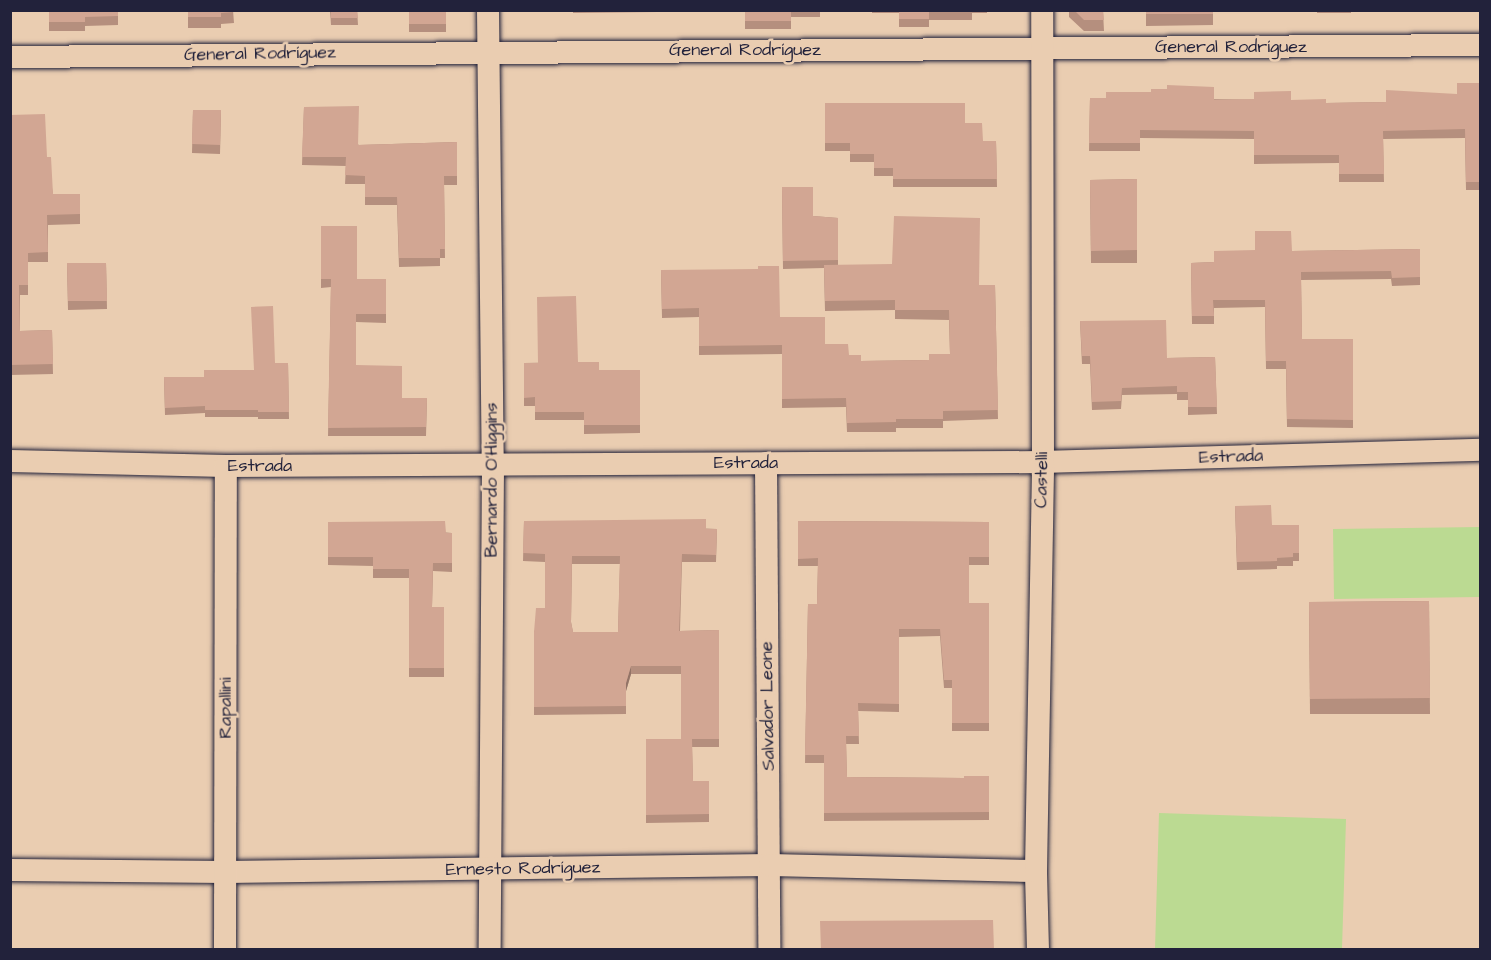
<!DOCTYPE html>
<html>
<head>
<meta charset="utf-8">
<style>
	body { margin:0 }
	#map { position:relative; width:1491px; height:960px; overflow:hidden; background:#eacdb1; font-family:"Architects Daughter",sans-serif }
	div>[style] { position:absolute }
	.green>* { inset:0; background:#bbda92 }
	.roads { filter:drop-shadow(0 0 2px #22223b) drop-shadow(0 0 2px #22223b) }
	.street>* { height:22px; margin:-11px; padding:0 11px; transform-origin:11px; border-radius:11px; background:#eacdb1 }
	.wall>* { inset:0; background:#b58f7e }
	.shaded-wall>* { inset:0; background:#937467 }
	.building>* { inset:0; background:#d2a693 }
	span { translate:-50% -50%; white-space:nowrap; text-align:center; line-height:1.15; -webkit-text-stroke:5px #eacdb1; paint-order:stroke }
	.street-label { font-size:18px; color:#22223b }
	.frame { position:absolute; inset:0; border:12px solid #22223b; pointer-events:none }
</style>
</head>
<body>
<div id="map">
	<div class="green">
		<div style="clip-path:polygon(1480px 527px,1480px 597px,1334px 599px,1333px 529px)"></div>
		<div style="clip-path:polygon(1159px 813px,1346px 819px,1342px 949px,1155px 949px)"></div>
	</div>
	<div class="roads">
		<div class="street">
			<div style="left:488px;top:10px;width:455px;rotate:89.4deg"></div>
			<div style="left:493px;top:465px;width:485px;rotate:90.4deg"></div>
			<div style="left:10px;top:57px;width:1470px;rotate:-0.47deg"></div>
			<div style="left:10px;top:461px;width:216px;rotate:1.3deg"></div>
			<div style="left:226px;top:466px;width:817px;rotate:-0.28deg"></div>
			<div style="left:1043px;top:462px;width:437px;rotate:-1.6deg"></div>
			<div style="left:766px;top:463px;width:487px;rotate:89.6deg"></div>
			<div style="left:10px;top:870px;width:216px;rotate:0.5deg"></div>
			<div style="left:226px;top:872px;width:544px;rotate:-0.74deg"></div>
			<div style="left:770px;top:865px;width:266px;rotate:1.3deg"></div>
			<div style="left:225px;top:950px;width:484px;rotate:-89.9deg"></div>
			<div style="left:1038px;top:950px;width:79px;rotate:-91.5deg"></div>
			<div style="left:1036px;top:871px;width:409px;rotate:-89deg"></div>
			<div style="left:1043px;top:462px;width:452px;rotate:-90.1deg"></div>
		</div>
	</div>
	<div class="wall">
		<div style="clip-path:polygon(49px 10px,118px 10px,118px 25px,85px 26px,85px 31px,49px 31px)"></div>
		<div style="clip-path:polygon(188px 10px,233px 10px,234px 23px,221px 24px,221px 28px,188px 28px)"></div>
		<div style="clip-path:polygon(330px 10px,357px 10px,358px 25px,331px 25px)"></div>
		<div style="clip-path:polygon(409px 10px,453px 10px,446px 11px,446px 32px,409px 32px)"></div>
		<div style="clip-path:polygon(573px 10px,657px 10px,657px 12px,573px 13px)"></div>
		<div style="clip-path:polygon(745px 10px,820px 10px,820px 17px,791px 17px,791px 29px,745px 29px)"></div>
		<div style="clip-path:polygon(872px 10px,987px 10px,987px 13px,972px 13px,972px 20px,929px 20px,929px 27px,899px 27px,899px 13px,872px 13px)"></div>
		<div style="clip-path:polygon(1069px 10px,1213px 10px,1213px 25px,1146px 26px,1146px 11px,1103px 11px,1104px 31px,1084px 31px,1069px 17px)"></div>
		<div style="clip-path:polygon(1317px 10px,1351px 10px,1351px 13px,1317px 13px)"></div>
		<div style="clip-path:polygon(1419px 10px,1480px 10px,1480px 11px,1419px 11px)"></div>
		<div style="clip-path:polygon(1480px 83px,1480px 190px,1466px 190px,1465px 138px,1383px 139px,1384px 182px,1339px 182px,1339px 163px,1254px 164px,1254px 139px,1140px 138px,1140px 151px,1089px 151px,1090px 98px,1291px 100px,1326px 103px,1386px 102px,1457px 94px)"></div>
		<div style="clip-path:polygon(825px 103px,965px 123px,983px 141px,996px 141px,997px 187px,893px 187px,893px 176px,874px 176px,874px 162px,850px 162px,850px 151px,825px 151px)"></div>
		<div style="clip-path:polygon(304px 107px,359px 145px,457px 142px,457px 185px,444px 185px,445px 258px,440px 258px,440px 266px,399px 267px,397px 205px,365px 205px,365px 184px,345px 184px,346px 166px,302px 165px)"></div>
		<div style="clip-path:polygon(193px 110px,221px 110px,220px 154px,192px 153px)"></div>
		<div style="clip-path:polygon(10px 115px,47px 157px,53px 194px,80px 194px,80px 224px,48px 225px,48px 262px,28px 262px,28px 295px,20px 295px,20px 331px,52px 330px,53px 374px,10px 375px)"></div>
		<div style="clip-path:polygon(1137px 179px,1137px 263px,1091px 263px,1090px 180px)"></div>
		<div style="clip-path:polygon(782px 187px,813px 216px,838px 218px,838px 265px,979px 285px,995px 285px,998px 419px,943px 421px,943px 428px,896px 428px,896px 432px,847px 432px,846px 407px,782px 408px,782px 354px,699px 355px,699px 317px,662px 318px,661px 270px,780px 317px,825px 344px,861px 361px,929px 360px,950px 354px,949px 320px,895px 319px,895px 310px,825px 311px,824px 268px,783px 269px)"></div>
		<div style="clip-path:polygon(321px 226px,357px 279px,386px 279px,386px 323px,356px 322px,356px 365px,402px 398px,427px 398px,426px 436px,328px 436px,331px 287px,321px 288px)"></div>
		<div style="clip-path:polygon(1420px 249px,1420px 285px,1392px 286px,1391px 279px,1301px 280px,1302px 339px,1353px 339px,1353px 428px,1287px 427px,1286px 369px,1266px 369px,1265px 307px,1214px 308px,1214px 324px,1192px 324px,1191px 263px,1214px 262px,1292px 251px)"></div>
		<div style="clip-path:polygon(67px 263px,106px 263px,107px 309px,68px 310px)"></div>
		<div style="clip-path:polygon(1080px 321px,1167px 358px,1215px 357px,1217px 414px,1188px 415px,1188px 400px,1177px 400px,1177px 394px,1122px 395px,1121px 409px,1092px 410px,1090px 364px,1082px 364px)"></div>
		<div style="clip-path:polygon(578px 362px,599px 370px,640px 370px,640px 433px,584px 434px,584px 420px,535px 420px,535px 406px,524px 406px,524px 363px)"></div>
		<div style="clip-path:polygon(275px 363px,288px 363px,289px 419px,258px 419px,258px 417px,205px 417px,205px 413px,165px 415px,164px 377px,204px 377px,254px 370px)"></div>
		<div style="clip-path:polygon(1235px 506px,1272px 525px,1299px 525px,1299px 561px,1293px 561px,1293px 566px,1277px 566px,1277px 569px,1237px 570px)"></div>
		<div style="clip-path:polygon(evenodd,524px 521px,717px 529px,716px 562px,682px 562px,680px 631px,719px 630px,719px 747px,692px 747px,693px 781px,709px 781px,709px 822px,646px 823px,646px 739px,681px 739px,681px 674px,631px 674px,626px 691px,626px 714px,534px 715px,534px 632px,545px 608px,545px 562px,523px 561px,524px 521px,572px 564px,620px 564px,618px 632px,573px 632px,571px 622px,572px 564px)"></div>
		<div style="clip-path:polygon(798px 521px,989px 522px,989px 565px,969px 565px,969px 603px,989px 603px,989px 731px,952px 731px,952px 688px,944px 688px,940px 636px,899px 637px,899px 712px,858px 711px,859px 744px,846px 744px,847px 777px,964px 778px,989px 776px,989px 820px,824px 821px,824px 763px,805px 763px,808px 604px,817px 604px,818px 566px,798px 566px)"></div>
		<div style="clip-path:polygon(328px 522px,452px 533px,452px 572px,433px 571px,432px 607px,444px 607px,444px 677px,409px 677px,409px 578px,373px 578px,373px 566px,328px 565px)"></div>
		<div style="clip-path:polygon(1429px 601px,1430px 714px,1310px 714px,1309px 602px)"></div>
	</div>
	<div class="shaded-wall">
		<div style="clip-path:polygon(631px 666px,631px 674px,626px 691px,626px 683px)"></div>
	</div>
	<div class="building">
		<div style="clip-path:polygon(49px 10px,118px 10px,118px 16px,85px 17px,85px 22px,49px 22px)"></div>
		<div style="clip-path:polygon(188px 10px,233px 10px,234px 12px,221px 13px,221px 17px,188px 17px)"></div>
		<div style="clip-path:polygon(331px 10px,357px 10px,358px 18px,331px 18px)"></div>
		<div style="clip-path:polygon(409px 10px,446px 10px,446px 24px,409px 24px)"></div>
		<div style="clip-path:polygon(745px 10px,791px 10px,791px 21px,745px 21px)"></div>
		<div style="clip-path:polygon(899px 10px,972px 10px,972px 12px,929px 12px,929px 19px,899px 19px)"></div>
		<div style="clip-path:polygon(1074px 10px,1103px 10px,1104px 20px,1084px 20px)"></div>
		<div style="clip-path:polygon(1146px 10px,1213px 10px,1213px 14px,1146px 14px)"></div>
		<div style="clip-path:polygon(1457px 83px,1480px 83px,1480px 182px,1466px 182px,1465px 129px,1383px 131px,1384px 174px,1339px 174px,1339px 155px,1254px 155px,1254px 131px,1140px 130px,1140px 143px,1089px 143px,1090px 98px,1106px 98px,1106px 92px,1151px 92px,1151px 89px,1167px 89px,1167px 85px,1214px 87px,1214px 100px,1254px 99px,1254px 92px,1291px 91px,1291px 100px,1326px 99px,1326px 103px,1386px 102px,1386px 90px,1457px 94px)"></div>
		<div style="clip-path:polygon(825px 103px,965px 103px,965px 123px,982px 123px,983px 141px,996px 141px,997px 179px,893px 179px,893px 168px,874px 168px,874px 154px,850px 154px,850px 143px,825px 143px)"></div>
		<div style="clip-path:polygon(359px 106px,358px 145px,457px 142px,457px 176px,444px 176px,445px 249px,440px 249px,440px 258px,399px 258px,397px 197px,365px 197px,365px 176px,345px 175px,346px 157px,302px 157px,304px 107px)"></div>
		<div style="clip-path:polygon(193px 110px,221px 110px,220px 145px,192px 144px)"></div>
		<div style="clip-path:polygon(45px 114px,47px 157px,51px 157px,53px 194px,80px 194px,80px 214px,47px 215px,48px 252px,28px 253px,28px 285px,19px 285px,20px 331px,52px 330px,53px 364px,10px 365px,10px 115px)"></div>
		<div style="clip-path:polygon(1137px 179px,1137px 250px,1091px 251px,1090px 180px)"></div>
		<div style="clip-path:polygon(782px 187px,813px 187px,813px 216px,838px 218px,838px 260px,783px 261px)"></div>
		<div style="clip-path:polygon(894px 216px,980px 218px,979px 285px,995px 285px,998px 410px,943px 411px,943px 419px,896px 419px,896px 422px,847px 423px,846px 398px,782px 399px,782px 345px,699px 346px,699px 308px,662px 309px,661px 270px,758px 269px,758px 266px,779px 266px,780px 317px,825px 317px,825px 344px,848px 344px,849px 355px,861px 355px,861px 361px,929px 360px,929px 354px,950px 354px,949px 310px,895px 310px,895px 300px,825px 301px,824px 265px,892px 264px)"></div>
		<div style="clip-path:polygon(321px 226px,357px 226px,357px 279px,386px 279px,386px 314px,356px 314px,356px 365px,402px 366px,402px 398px,427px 398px,426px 427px,328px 428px,331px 279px,321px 279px)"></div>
		<div style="clip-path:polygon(1255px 231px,1291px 231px,1292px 251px,1420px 249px,1420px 277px,1392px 278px,1391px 271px,1301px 272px,1302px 339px,1353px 339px,1353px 420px,1287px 419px,1286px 361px,1266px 361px,1265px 300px,1213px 300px,1214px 316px,1192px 316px,1191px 263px,1214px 262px,1214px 251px,1255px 250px)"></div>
		<div style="clip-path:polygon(67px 263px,106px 263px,107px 301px,68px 301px)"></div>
		<div style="clip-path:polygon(576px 296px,578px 362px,599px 362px,599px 370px,640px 370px,640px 425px,584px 425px,584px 412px,535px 412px,535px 397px,524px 398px,524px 363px,538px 363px,537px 297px)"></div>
		<div style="clip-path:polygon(273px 306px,275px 363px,288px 363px,289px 412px,258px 412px,258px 410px,205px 410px,205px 406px,165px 408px,164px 377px,204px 377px,204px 370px,254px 370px,251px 307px)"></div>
		<div style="clip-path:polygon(1166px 320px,1167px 358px,1215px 357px,1217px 407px,1188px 407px,1188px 392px,1177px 392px,1177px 386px,1122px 388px,1121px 401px,1092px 402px,1090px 356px,1082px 356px,1080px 321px)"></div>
		<div style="clip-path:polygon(1271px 505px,1272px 525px,1299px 525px,1299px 553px,1293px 553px,1293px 557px,1277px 558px,1277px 561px,1237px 562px,1235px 506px)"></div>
		<div style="clip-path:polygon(evenodd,706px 519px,706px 529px,717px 529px,716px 555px,682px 554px,679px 631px,719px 630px,719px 739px,692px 739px,693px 781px,709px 781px,709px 814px,646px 815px,646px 739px,681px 739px,681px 666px,631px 666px,626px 683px,626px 706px,534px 707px,534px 632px,536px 608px,545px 608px,545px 554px,523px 553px,524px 521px,706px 519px,572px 556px,620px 556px,618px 632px,573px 632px,571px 622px,572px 556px)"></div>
		<div style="clip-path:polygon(445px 521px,446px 533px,452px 533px,452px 563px,433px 563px,432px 607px,444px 607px,444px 668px,409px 668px,409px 569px,373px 569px,373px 557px,328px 557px,328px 522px)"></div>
		<div style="clip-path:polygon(798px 521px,989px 522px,989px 557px,969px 557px,969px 603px,989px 603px,989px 723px,952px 723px,952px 680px,944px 680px,940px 629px,899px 629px,899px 704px,858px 703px,859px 736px,846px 736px,847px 777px,964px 778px,964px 776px,989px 776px,989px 812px,824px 813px,824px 755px,805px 755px,808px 604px,817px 604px,818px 558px,798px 559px)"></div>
		<div style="clip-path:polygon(1429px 601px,1430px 698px,1310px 699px,1309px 602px)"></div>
		<div style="clip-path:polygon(993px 920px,994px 950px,821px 950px,820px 921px)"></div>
	</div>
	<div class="street-label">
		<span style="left:1231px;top:47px">General Rodríguez</span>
		<span style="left:745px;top:50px">General Rodríguez</span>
		<span style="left:260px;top:54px;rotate:-1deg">General Rodríguez</span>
		<span style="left:1231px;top:457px;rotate:-2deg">Estrada</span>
		<span style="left:746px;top:463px">Estrada</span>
		<span style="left:260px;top:466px">Estrada</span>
		<span style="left:492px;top:480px;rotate:-90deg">Bernardo O'Higgins</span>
		<span style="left:1042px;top:480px;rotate:-89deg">Castelli</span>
		<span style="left:768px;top:706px;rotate:-91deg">Salvador Leone</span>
		<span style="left:226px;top:708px;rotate:-90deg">Rapallini</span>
		<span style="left:523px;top:869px;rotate:-1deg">Ernesto Rodríguez</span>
	</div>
	<div class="frame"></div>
</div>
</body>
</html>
